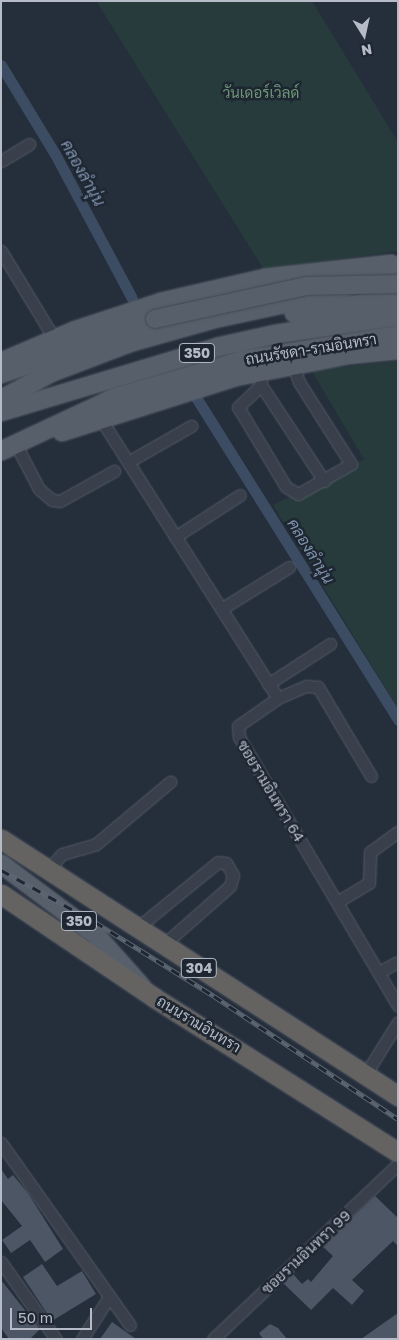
<!DOCTYPE html>
<html>
<head>
<meta charset="utf-8">
<style>
	body { margin:0 }
	#map { position:relative; width:399px; height:1340px; overflow:hidden; background:#252e3b; font-family:"Golos Text",Sarabun,sans-serif }
	div>[style] { position:absolute }
	.green>* { inset:0; background:#273a3c }
	.canal>* { height:11px; margin:-5.5px; padding:0 5.5px; transform-origin:5.5px; border-radius:5.5px; background:#3c4c63 }
	.building>* { inset:0; background:#4c5665 }
	.roads { filter:drop-shadow(0 0 1px #545b67) drop-shadow(0 0 1px #545b67) }
	.minor>* { height:11px; margin:-5.5px; padding:0 5.5px; transform-origin:5.5px; border-radius:5.5px; background:#39404c }
	.primary>* { height:18px; margin:-9px; padding:0 9px; transform-origin:9px; border-radius:9px; background:#575f6b }
	.trunk>* { height:19px; margin:-9.5px; padding:0 9.5px; transform-origin:9.5px; border-radius:9.5px; background:#646361 }
	.rail>* { height:5px; margin-top:-2.5px; transform-origin:0; background:repeating-linear-gradient(90deg,#1e2631 0 9px,#5b6572 0 18px); box-sizing:border-box; border-block:1px solid #5b6572 }
	.bridges { filter:drop-shadow(0 0 1px #424955) drop-shadow(0 0 1px #424955) }
	.primary-bridge>* { height:18px; margin:-9px; padding:0 9px; transform-origin:9px; border-radius:9px; background:#575f6b }
	span { translate:-50% -50%; white-space:nowrap; text-align:center; line-height:1.15; -webkit-text-stroke:5px #1e2631; paint-order:stroke }
	.shield-label span { padding:1px 4px; background:#1e2631; border:1px solid; border-radius:4px; -webkit-text-stroke-width:0 }
	.shield-label { font-size:14px; color:#b5bcc7; font-weight:700 }
	.park-label { font-size:15px; color:#6e9677 }
	.street-label { font-size:15px; color:#b5bcc7 }
	.water-label { font-size:16px; color:#7f92ac; font-style:italic }
	.frame { position:absolute; inset:0; border:2px solid #b5bcc7; pointer-events:none }
	.north { position:absolute; left:339px; top:10px; width:50px; height:50px; -webkit-text-stroke:4px #1e2631; paint-order:stroke; rotate:170deg; font-size:14px; font-weight:700; line-height:20px; text-align:center; color:#b5bcc7 }
	.north::after { content:''; display:block; margin:auto; width:18px; height:22px; background:#b5bcc7; clip-path:polygon(50% 0,100% 100%,50% 72%,0 100%) }
	.scale { position:absolute; left:10px; top:1308px; width:82px; height:22px; box-sizing:border-box; border:2px solid #b5bcc7; border-top:0; padding-left:6px; font-size:15px; line-height:18px; white-space:nowrap; color:#b5bcc7; -webkit-text-stroke:4px #1e2631; paint-order:stroke }
</style>
</head>
<body>
<div id="map">
	<div class="green">
		<div style="clip-path:polygon(96px 1px,312px 1px,398px 142px,398px 251px,264px 270px)"></div>
		<div style="clip-path:polygon(398px 361px,398px 708px,273px 505px,364px 459px,311px 370px)"></div>
	</div>
	<div class="canal">
		<div style="left:1px;top:65px;width:104px;rotate:58.8deg"></div>
		<div style="left:55px;top:154px;width:163px;rotate:61.9deg"></div>
		<div style="left:197px;top:399px;width:379px;rotate:57.9deg"></div>
	</div>
	<div class="building">
		<div style="clip-path:polygon(1px 1169px,8px 1179px,13px 1175px,28px 1193px,63px 1249px,45px 1262px,30px 1240px,11px 1253px,2px 1240px,22px 1226px,1px 1200px)"></div>
		<div style="clip-path:polygon(375px 1196px,398px 1218px,398px 1246px,393px 1241px,352px 1280px,364px 1291px,352px 1305px,333px 1288px,311px 1310px,283px 1283px,293px 1274px,302px 1284px,308px 1279px,311px 1282px,333px 1256px,322px 1246px)"></div>
		<div style="clip-path:polygon(42px 1264px,57px 1286px,82px 1271px,96px 1294px,52px 1321px,23px 1277px)"></div>
		<div style="clip-path:polygon(1px 1280px,40px 1329px,30px 1339px,9px 1339px,1px 1328px)"></div>
		<div style="clip-path:polygon(398px 1313px,398px 1339px,361px 1339px)"></div>
		<div style="clip-path:polygon(112px 1322px,136px 1339px,100px 1339px)"></div>
		<div style="clip-path:polygon(270px 1324px,278px 1328px,287px 1339px,263px 1339px,259px 1333px)"></div>
	</div>
	<div class="roads">
		<div class="minor">
			<div style="left:1px;top:161px;width:33px;rotate:-31deg"></div>
			<div style="left:1px;top:251px;width:102px;rotate:58.7deg"></div>
			<div style="left:259px;top:372px;width:13px;rotate:81deg"></div>
			<div style="left:261px;top:385px;width:32px;rotate:136deg"></div>
			<div style="left:238px;top:407px;width:93px;rotate:59deg"></div>
			<div style="left:286px;top:487px;width:14px;rotate:30deg"></div>
			<div style="left:298px;top:494px;width:61px;rotate:-29.5deg"></div>
			<div style="left:351px;top:464px;width:97px;rotate:-122.4deg"></div>
			<div style="left:299px;top:382px;width:18px;rotate:-109deg"></div>
			<div style="left:261px;top:385px;width:115px;rotate:56.7deg"></div>
			<div style="left:102px;top:421px;width:328px;rotate:57.6deg"></div>
			<div style="left:16px;top:445px;width:50px;rotate:62.4deg"></div>
			<div style="left:39px;top:489px;width:17px;rotate:40deg"></div>
			<div style="left:52px;top:500px;width:8px;rotate:7deg"></div>
			<div style="left:60px;top:501px;width:62px;rotate:-29.1deg"></div>
			<div style="left:128px;top:462px;width:73px;rotate:-29.7deg"></div>
			<div style="left:175px;top:537px;width:77px;rotate:-32.9deg"></div>
			<div style="left:221px;top:609px;width:80px;rotate:-31.7deg"></div>
			<div style="left:268px;top:684px;width:74px;rotate:-32.8deg"></div>
			<div style="left:371px;top:776px;width:104px;rotate:-120.8deg"></div>
			<div style="left:318px;top:687px;width:12px;rotate:-175deg"></div>
			<div style="left:306px;top:686px;width:30px;rotate:157deg"></div>
			<div style="left:278px;top:698px;width:49px;rotate:145deg"></div>
			<div style="left:238px;top:726px;width:11px;rotate:85deg"></div>
			<div style="left:239px;top:737px;width:312px;rotate:59.4deg"></div>
			<div style="left:48px;top:870px;width:21px;rotate:-49deg"></div>
			<div style="left:62px;top:854px;width:35px;rotate:-16deg"></div>
			<div style="left:96px;top:844px;width:97px;rotate:-40deg"></div>
			<div style="left:337px;top:902px;width:37px;rotate:-31deg"></div>
			<div style="left:369px;top:883px;width:31px;rotate:-88deg"></div>
			<div style="left:370px;top:852px;width:34px;rotate:-36deg"></div>
			<div style="left:137px;top:928px;width:104px;rotate:-39.2deg"></div>
			<div style="left:218px;top:862px;width:8px;rotate:7deg"></div>
			<div style="left:226px;top:863px;width:14px;rotate:60deg"></div>
			<div style="left:233px;top:875px;width:11px;rotate:105deg"></div>
			<div style="left:230px;top:886px;width:89px;rotate:138.6deg"></div>
			<div style="left:379px;top:972px;width:21px;rotate:-28deg"></div>
			<div style="left:365px;top:1075px;width:62px;rotate:-58.1deg"></div>
			<div style="left:1px;top:1143px;width:223px;rotate:54.7deg"></div>
			<div style="left:1px;top:1262px;width:95px;rotate:54.5deg"></div>
			<div style="left:82px;top:1339px;width:50px;rotate:-57.3deg"></div>
			<div style="left:213px;top:1339px;width:255px;rotate:-43.4deg"></div>
		</div>
		<div class="primary">
			<div style="left:294px;top:313px;width:105px;rotate:-7.7deg"></div>
			<div style="left:1px;top:362px;width:82px;rotate:-23.1deg"></div>
			<div style="left:76px;top:330px;width:89px;rotate:-18.2deg"></div>
			<div style="left:161px;top:302px;width:107px;rotate:-13deg"></div>
			<div style="left:265px;top:278px;width:127px;rotate:-6.3deg"></div>
			<div style="left:1px;top:374px;width:164px;rotate:-19.7deg"></div>
			<div style="left:5px;top:397px;width:54px;rotate:-27.5deg"></div>
			<div style="left:53px;top:372px;width:85px;rotate:-20.8deg"></div>
			<div style="left:132px;top:342px;width:85px;rotate:-15.7deg"></div>
			<div style="left:214px;top:319px;width:108px;rotate:-12.2deg"></div>
			<div style="left:320px;top:296px;width:83px;rotate:-19.7deg"></div>
			<div style="left:1px;top:412px;width:226px;rotate:-16.7deg"></div>
			<div style="left:217px;top:347px;width:60px;rotate:-12.4deg"></div>
			<div style="left:276px;top:334px;width:123px;rotate:-8.4deg"></div>
			<div style="left:62px;top:432px;width:182px;rotate:-17.6deg"></div>
			<div style="left:235px;top:377px;width:114px;rotate:-11.1deg"></div>
			<div style="left:347px;top:355px;width:51px;rotate:-5.6deg"></div>
			<div style="left:1px;top:451px;width:125px;rotate:-25.1deg"></div>
			<div style="left:114px;top:398px;width:135px;rotate:-16.3deg"></div>
			<div style="left:244px;top:360px;width:156px;rotate:-9.2deg"></div>
			<div style="left:1px;top:864px;width:117px;rotate:36.7deg"></div>
			<div style="left:95px;top:934px;width:71px;rotate:48.4deg"></div>
		</div>
		<div class="trunk">
			<div style="left:1px;top:839px;width:473px;rotate:32.9deg"></div>
			<div style="left:1px;top:894px;width:186px;rotate:34deg"></div>
			<div style="left:155px;top:998px;width:288px;rotate:32.4deg"></div>
		</div>
	</div>
	<div class="rail">
		<div style="left:1px;top:870px;width:107px;rotate:29deg"></div>
		<div style="left:95px;top:922px;width:140px;rotate:31.9deg"></div>
		<div style="left:214px;top:996px;width:221px;rotate:33.8deg"></div>
	</div>
	<div class="bridges">
		<div class="primary-bridge">
			<div style="left:155px;top:319px;width:155px;rotate:-12.3deg"></div>
			<div style="left:306px;top:286px;width:92px;rotate:-1.2deg"></div>
		</div>
	</div>
	<div class="shield-label">
		<span style="left:197px;top:353px">350</span>
		<span style="left:79px;top:921px">350</span>
		<span style="left:199px;top:968px">304</span>
	</div>
	<div class="park-label">
		<span style="left:261px;top:93px">วันเดอร์เวิลด์</span>
	</div>
	<div class="street-label">
		<span style="left:311px;top:349px;rotate:-9deg">ถนนรัชดา-รามอินทรา</span>
		<span style="left:271px;top:791px;rotate:59deg">ซอยรามอินทรา 64</span>
		<span style="left:199px;top:1024px;rotate:31deg">ถนนรามอินทรา</span>
		<span style="left:306px;top:1252px;rotate:-43deg">ซอยรามอินทรา 99</span>
	</div>
	<div class="water-label">
		<span style="left:83px;top:173px;rotate:61deg">คลองลำนุ่น</span>
		<span style="left:311px;top:551px;rotate:58deg">คลองลำนุ่น</span>
	</div>
	<div class="frame"></div>
	<div class="north">N</div>
	<div class="scale">50 m</div>
</div>
</body>
</html>
